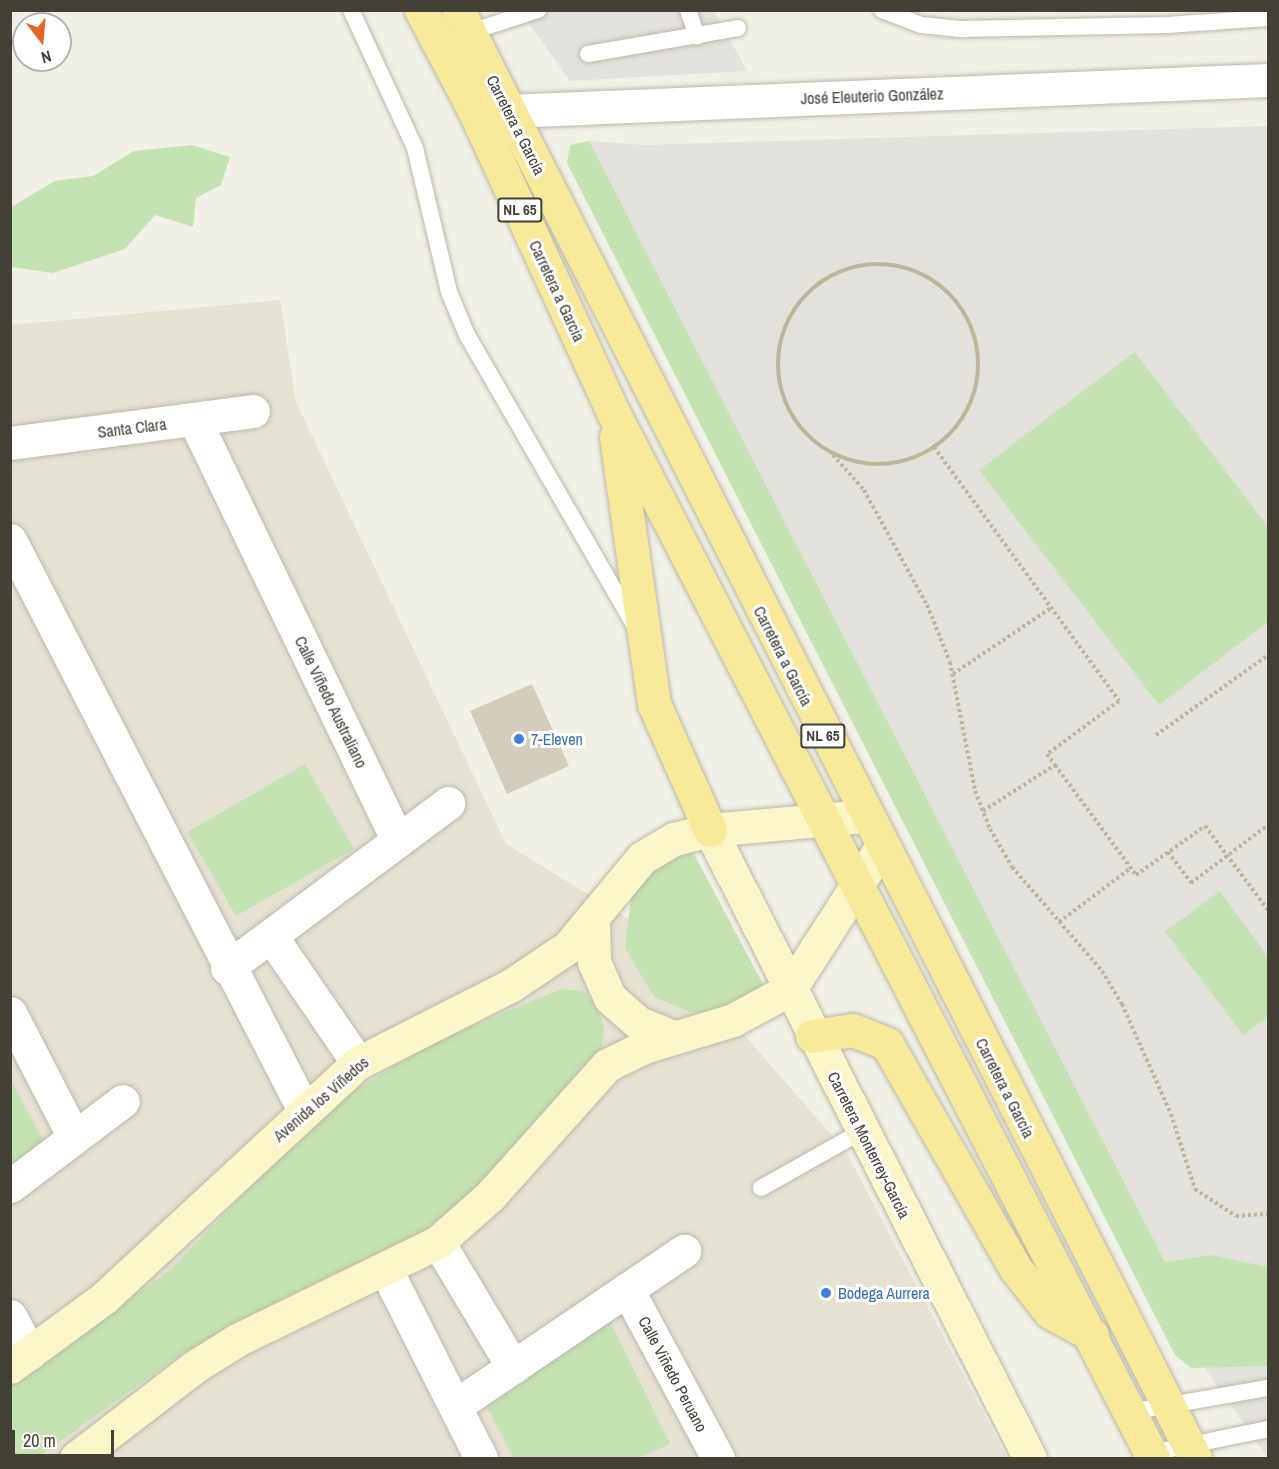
<!DOCTYPE html>
<html>
<head>
<meta charset="utf-8">
<style>
	body { margin:0 }
	#map { position:relative; width:1279px; height:1469px; overflow:hidden; background:#f1f0e6; font-family:"Archivo Narrow",sans-serif }
	div>[style] { position:absolute }
	.residential>* { inset:0; background:#e5e2d4 }
	.industrial>* { inset:0; background:#e3e1db }
	.green>* { inset:0; background:#c4e2b2 }
	.parking>* { inset:0; background:#e3e1dd }
	.building>* { inset:0; background:#d2cdbc }
	.path>* { height:4px; margin-top:-2px; transform-origin:0; background:repeating-linear-gradient(90deg,#bcb69c 0 3px,transparent 0 6px) }
	.path>.ring { margin:-2px; padding:0; box-sizing:content-box; background:none; border:4px solid #bcb69c; border-radius:50% }
	.roads { filter:drop-shadow(0 0 2px #bcb8a9) drop-shadow(0 0 2px #bcb8a9) }
	.lane>* { height:16px; margin:-8px; padding:0 8px; transform-origin:8px; border-radius:8px; background:#fff }
	.street>* { height:33px; margin:-16.5px; padding:0 16.5px; transform-origin:16.5px; border-radius:16.5px; background:#fff }
	.secondary>* { height:33px; margin:-16.5px; padding:0 16.5px; transform-origin:16.5px; border-radius:16.5px; background:#faf6c7 }
	.primary>* { height:33px; margin:-16.5px; padding:0 16.5px; transform-origin:16.5px; border-radius:16.5px; background:#f6ea9a }
	.dots>* { width:16px; height:16px; translate:-50% -50%; box-sizing:border-box; border:3px solid #fff; border-radius:50% }
	span { translate:-50% -50%; white-space:nowrap; text-align:center; line-height:1.15; -webkit-text-stroke:6px #fff; paint-order:stroke }
	.shield-label span { padding:2px 4px; background:#fff; border:2px solid; border-radius:4px; -webkit-text-stroke-width:0 }
	.shield-label { font-size:15px; color:#434036; font-weight:700 }
	.street-label { font-size:16px; color:#434036 }
	.shop-label { font-size:16px; color:#366cbe }
	.left { translate:0 -50%; text-align:left }
	.frame { position:absolute; inset:0; border:12px solid #434036; pointer-events:none }
	.north { position:absolute; left:12px; top:12px; width:60px; height:60px; box-sizing:border-box; background:#fff; border:2px solid #b4b3af; border-radius:50%; rotate:164deg; font-size:16px; font-weight:700; line-height:24px; text-align:center; color:#434036 }
	.north::after { content:''; display:block; margin:auto; width:21px; height:27px; background:#e86326; clip-path:polygon(50% 0,100% 100%,50% 72%,0 100%) }
	.scale { position:absolute; left:12px; top:1430px; width:102px; height:27px; box-sizing:border-box; border:3px solid #434036; border-top:0; padding-left:8px; font-size:18px; line-height:21px; white-space:nowrap; color:#434036; -webkit-text-stroke:4px #fff; paint-order:stroke }
</style>
</head>
<body>
<div id="map">
	<div class="residential">
		<div style="clip-path:polygon(280px 300px,296px 402px,506px 844px,660px 938px,847px 1153px,1007px 1458px,11px 1458px,11px 325px)"></div>
	</div>
	<div class="industrial">
		<div style="clip-path:polygon(1268px 126px,1268px 1458px,1182px 1336px,589px 141px,644px 145px)"></div>
	</div>
	<div class="green">
		<div style="clip-path:polygon(589px 141px,1165px 1262px,1210px 1255px,1268px 1267px,1268px 1366px,1191px 1368px,1175px 1355px,567px 163px,570px 145px)"></div>
		<div style="clip-path:polygon(192px 145px,230px 157px,221px 185px,196px 198px,193px 227px,155px 215px,125px 249px,53px 273px,11px 267px,11px 207px,55px 181px,93px 176px,134px 151px)"></div>
		<div style="clip-path:polygon(1135px 352px,1268px 527px,1268px 622px,1159px 705px,979px 470px)"></div>
		<div style="clip-path:polygon(305px 764px,354px 849px,236px 916px,187px 832px)"></div>
		<div style="clip-path:polygon(693px 852px,766px 990px,717px 1012px,690px 1012px,654px 997px,625px 948px,631px 897px,651px 865px)"></div>
		<div style="clip-path:polygon(1220px 891px,1268px 957px,1268px 1017px,1243px 1035px,1165px 932px)"></div>
		<div style="clip-path:polygon(561px 989px,584px 991px,598px 1009px,604px 1028px,602px 1046px,474px 1191px,407px 1244px,183px 1353px,37px 1458px,11px 1458px,10px 1385px,170px 1270px,291px 1145px,355px 1090px,430px 1044px)"></div>
		<div style="clip-path:polygon(10px 1078px,46px 1146px,10px 1171px)"></div>
		<div style="clip-path:polygon(610px 1321px,670px 1444px,639px 1458px,513px 1458px,482px 1397px)"></div>
	</div>
	<div class="parking">
		<div style="clip-path:polygon(520px 11px,714px 11px,747px 71px,570px 81px)"></div>
	</div>
	<div class="building">
		<div style="clip-path:polygon(532px 684px,569px 766px,507px 794px,470px 711px)"></div>
	</div>
	<div class="path">
		<div class="ring" style="left:778px;top:264px;width:196px;height:196px"></div>
		<div style="left:934px;top:447px;width:314px;rotate:53.9deg"></div>
		<div style="left:1119px;top:701px;width:89px;rotate:143.6deg"></div>
		<div style="left:1047px;top:754px;width:14px;rotate:54deg"></div>
		<div style="left:1055px;top:765px;width:137px;rotate:53.6deg"></div>
		<div style="left:1136px;top:875px;width:85px;rotate:-35.4deg"></div>
		<div style="left:1205px;top:826px;width:105px;rotate:53.1deg"></div>
		<div style="left:833px;top:455px;width:47px;rotate:48.5deg"></div>
		<div style="left:864px;top:490px;width:131px;rotate:61.3deg"></div>
		<div style="left:927px;top:605px;width:61px;rotate:68deg"></div>
		<div style="left:950px;top:662px;width:131px;rotate:79deg"></div>
		<div style="left:975px;top:791px;width:41px;rotate:68.5deg"></div>
		<div style="left:990px;top:829px;width:44px;rotate:59.9deg"></div>
		<div style="left:1012px;top:867px;width:138px;rotate:49.1deg"></div>
		<div style="left:1102px;top:971px;width:39px;rotate:59deg"></div>
		<div style="left:1122px;top:1004px;width:120px;rotate:66deg"></div>
		<div style="left:1171px;top:1114px;width:79px;rotate:72.3deg"></div>
		<div style="left:1195px;top:1189px;width:49px;rotate:33.4deg"></div>
		<div style="left:1236px;top:1216px;width:32px;rotate:-4deg"></div>
		<div style="left:953px;top:674px;width:118px;rotate:-34deg"></div>
		<div style="left:1156px;top:735px;width:138px;rotate:-35.5deg"></div>
		<div style="left:983px;top:811px;width:85px;rotate:-32.6deg"></div>
		<div style="left:1168px;top:852px;width:39px;rotate:53deg"></div>
		<div style="left:1191px;top:883px;width:96px;rotate:-37deg"></div>
		<div style="left:1059px;top:922px;width:90px;rotate:-36.9deg"></div>
	</div>
	<div class="roads">
		<div class="lane">
			<div style="left:351px;top:10px;width:152px;rotate:65.1deg"></div>
			<div style="left:415px;top:148px;width:148px;rotate:76.7deg"></div>
			<div style="left:449px;top:292px;width:47px;rotate:67.3deg"></div>
			<div style="left:467px;top:335px;width:332px;rotate:60deg"></div>
			<div style="left:688px;top:10px;width:28px;rotate:71deg"></div>
			<div style="left:882px;top:10px;width:42px;rotate:21deg"></div>
			<div style="left:921px;top:25px;width:39px;rotate:6deg"></div>
			<div style="left:960px;top:29px;width:207px;rotate:-1.1deg"></div>
			<div style="left:1167px;top:25px;width:101px;rotate:-4deg"></div>
			<div style="left:464px;top:34px;width:78px;rotate:-18deg"></div>
			<div style="left:588px;top:54px;width:152px;rotate:-9.8deg"></div>
			<div style="left:761px;top:1188px;width:116px;rotate:-29.4deg"></div>
			<div style="left:1130px;top:1412px;width:140px;rotate:-9.9deg"></div>
			<div style="left:1151px;top:1453px;width:119px;rotate:-11.6deg"></div>
		</div>
		<div class="street">
			<div style="left:482px;top:112px;width:787px;rotate:-2.33deg"></div>
			<div style="left:195px;top:421px;width:466px;rotate:64.2deg"></div>
			<div style="left:10px;top:443px;width:245px;rotate:-7.5deg"></div>
			<div style="left:10px;top:540px;width:641px;rotate:62.72deg"></div>
			<div style="left:271px;top:936px;width:154px;rotate:55.6deg"></div>
			<div style="left:227px;top:968px;width:276px;rotate:-36.7deg"></div>
			<div style="left:10px;top:1013px;width:140px;rotate:62.7deg"></div>
			<div style="left:10px;top:1186px;width:141px;rotate:-37deg"></div>
			<div style="left:438px;top:1242px;width:146px;rotate:59deg"></div>
			<div style="left:386px;top:1270px;width:211px;rotate:63.2deg"></div>
			<div style="left:627px;top:1289px;width:192px;rotate:61.7deg"></div>
			<div style="left:10px;top:1316px;width:42px;rotate:61.6deg"></div>
			<div style="left:455px;top:1406px;width:277px;rotate:-34.1deg"></div>
		</div>
		<div class="secondary">
			<div style="left:710px;top:830px;width:705px;rotate:63deg"></div>
			<div style="left:593px;top:920px;width:42px;rotate:88.6deg"></div>
			<div style="left:594px;top:962px;width:39px;rotate:66deg"></div>
			<div style="left:610px;top:998px;width:38px;rotate:41deg"></div>
			<div style="left:639px;top:1023px;width:38px;rotate:22deg"></div>
			<div style="left:10px;top:1367px;width:117px;rotate:-36.3deg"></div>
			<div style="left:104px;top:1298px;width:346px;rotate:-42.8deg"></div>
			<div style="left:358px;top:1063px;width:170px;rotate:-26.9deg"></div>
			<div style="left:510px;top:986px;width:70px;rotate:-33.9deg"></div>
			<div style="left:568px;top:947px;width:116px;rotate:-50.3deg"></div>
			<div style="left:642px;top:858px;width:37px;rotate:-31deg"></div>
			<div style="left:674px;top:839px;width:37px;rotate:-14deg"></div>
			<div style="left:710px;top:830px;width:156px;rotate:-5.2deg"></div>
			<div style="left:76px;top:1458px;width:149px;rotate:-37.6deg"></div>
			<div style="left:194px;top:1367px;width:51px;rotate:-32.1deg"></div>
			<div style="left:237px;top:1340px;width:224px;rotate:-26deg"></div>
			<div style="left:438px;top:1242px;width:69px;rotate:-41.5deg"></div>
			<div style="left:490px;top:1196px;width:176px;rotate:-48.2deg"></div>
			<div style="left:607px;top:1065px;width:41px;rotate:-25.9deg"></div>
			<div style="left:644px;top:1047px;width:93px;rotate:-16.9deg"></div>
			<div style="left:733px;top:1020px;width:65px;rotate:-28.5deg"></div>
			<div style="left:790px;top:989px;width:168px;rotate:-57.2deg"></div>
		</div>
		<div class="primary">
			<div style="left:421px;top:10px;width:115px;rotate:62.1deg"></div>
			<div style="left:475px;top:112px;width:330px;rotate:65.3deg"></div>
			<div style="left:613px;top:412px;width:1177px;rotate:62.69deg"></div>
			<div style="left:458px;top:10px;width:1625px;rotate:63.02deg"></div>
			<div style="left:616px;top:437px;width:270px;rotate:81.9deg"></div>
			<div style="left:654px;top:704px;width:138px;rotate:66deg"></div>
			<div style="left:812px;top:1036px;width:41px;rotate:-8.3deg"></div>
			<div style="left:853px;top:1030px;width:37px;rotate:22deg"></div>
			<div style="left:887px;top:1044px;width:259px;rotate:60.2deg"></div>
			<div style="left:1016px;top:1269px;width:55px;rotate:51.7deg"></div>
			<div style="left:1050px;top:1312px;width:48px;rotate:28.7deg"></div>
		</div>
	</div>
	<div class="dots">
		<div style="left:519px;top:739px;background:#3f7fe0"></div>
		<div style="left:826px;top:1293px;background:#3f7fe0"></div>
	</div>
	<div class="shield-label">
		<span style="left:520px;top:210px">NL 65</span>
		<span style="left:823px;top:736px">NL 65</span>
	</div>
	<div class="street-label">
		<span style="left:872px;top:96px;rotate:-2deg">José Eleuterio González</span>
		<span style="left:516px;top:125px;rotate:63deg">Carretera a García</span>
		<span style="left:557px;top:291px;rotate:65deg">Carretera a Garcia</span>
		<span style="left:132px;top:428px;rotate:-7deg">Santa Clara</span>
		<span style="left:783px;top:656px;rotate:63deg">Carretera a García</span>
		<span style="left:331px;top:702px;rotate:64deg">Calle Viñedo Australiano</span>
		<span style="left:1005px;top:1088px;rotate:63deg">Carretera a García</span>
		<span style="left:321px;top:1099px;rotate:-41deg">Avenida los Viñedos</span>
		<span style="left:869px;top:1145px;rotate:63deg">Carretera Monterrey-García</span>
		<span style="left:673px;top:1374px;rotate:62deg">Calle Viñedo Peruano</span>
	</div>
	<div class="shop-label">
		<span class="left" style="left:531px;top:739px">7-Eleven</span>
		<span class="left" style="left:838px;top:1293px">Bodega Aurrera</span>
	</div>
	<div class="frame"></div>
	<div class="north">N</div>
	<div class="scale">20 m</div>
</div>
</body>
</html>
